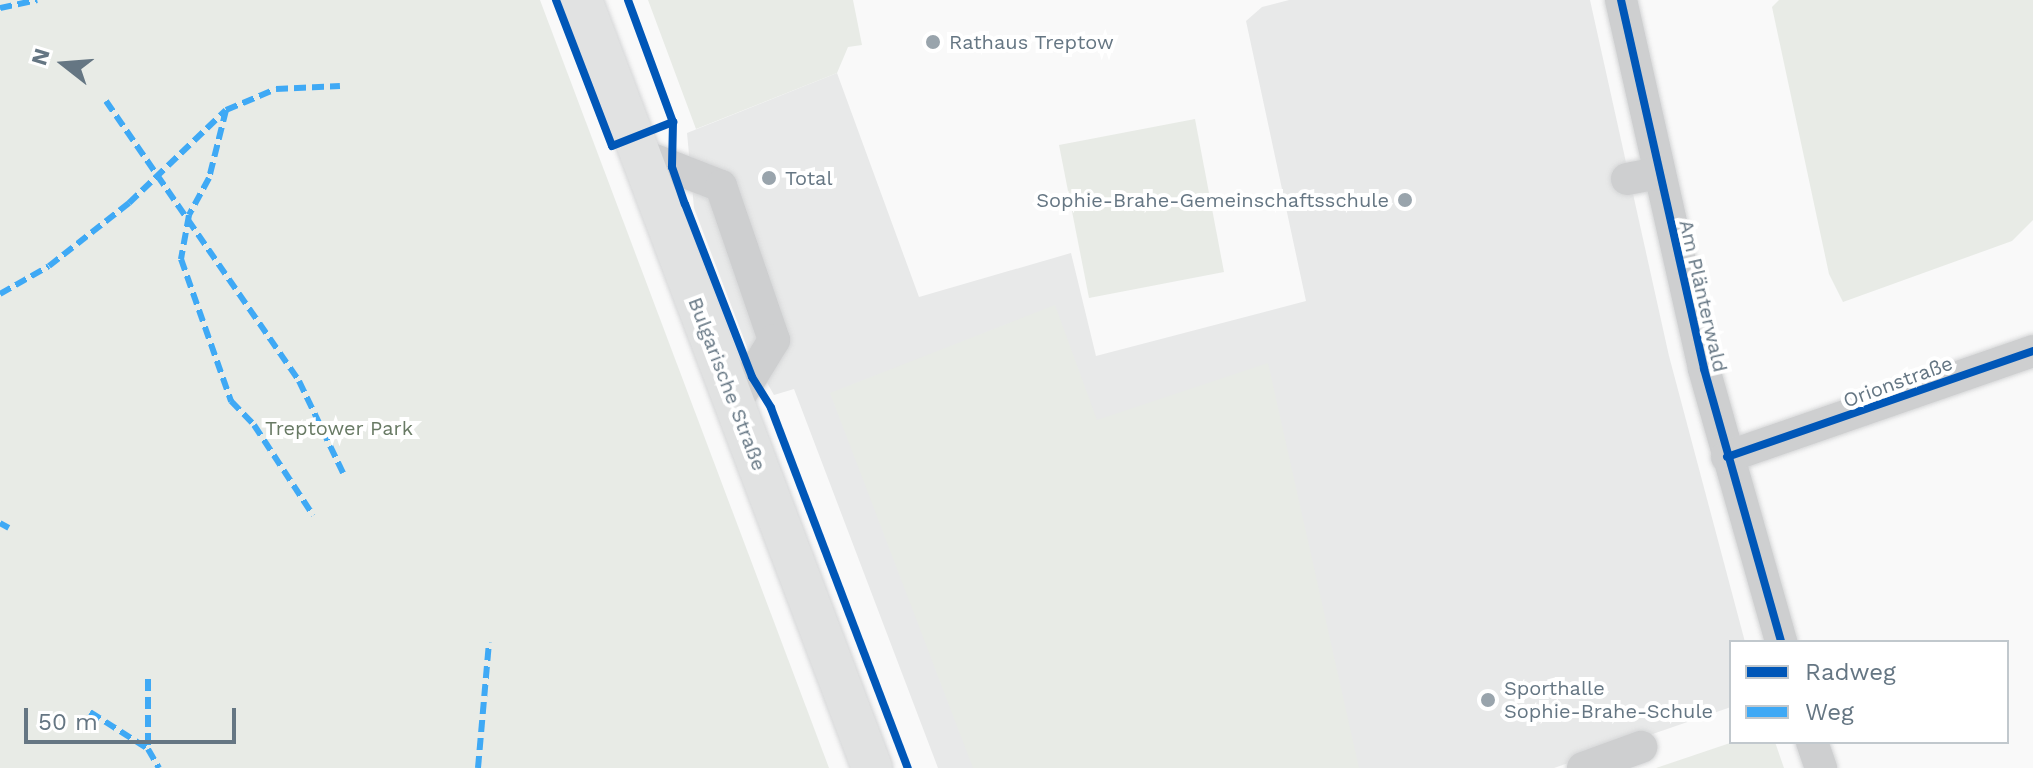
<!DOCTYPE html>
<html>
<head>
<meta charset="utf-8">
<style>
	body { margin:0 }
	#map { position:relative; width:2033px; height:768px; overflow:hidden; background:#f9f9f9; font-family:"Work Sans",sans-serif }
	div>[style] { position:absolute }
	.built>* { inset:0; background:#e8e9e9 }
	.green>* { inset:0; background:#e8ebe6 }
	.roads { filter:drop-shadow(0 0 2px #d5d6d7) drop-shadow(0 0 2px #d5d6d7) }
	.minor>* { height:32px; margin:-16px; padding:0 16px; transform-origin:16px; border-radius:16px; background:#cecfd0 }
	.major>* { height:40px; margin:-20px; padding:0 20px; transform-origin:20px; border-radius:20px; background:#e1e2e2 }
	.quiet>* { height:6px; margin-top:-3px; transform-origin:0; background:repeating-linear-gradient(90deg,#3fa9f5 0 12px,transparent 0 18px) }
	.cycleway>* { height:8px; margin:-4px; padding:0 4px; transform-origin:4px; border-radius:4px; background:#0057b8 }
	.dots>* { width:22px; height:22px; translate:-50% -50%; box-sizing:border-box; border:4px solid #fff; border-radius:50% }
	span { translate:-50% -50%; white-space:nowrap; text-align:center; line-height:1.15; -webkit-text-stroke:8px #fff; paint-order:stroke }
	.poi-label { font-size:20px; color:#657683 }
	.left { translate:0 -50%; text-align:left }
	.right { translate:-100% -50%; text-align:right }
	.street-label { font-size:20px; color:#657683 }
	.park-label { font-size:20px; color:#687a64 }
	.legend { position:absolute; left:1729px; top:640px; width:280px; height:104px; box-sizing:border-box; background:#fff; border:2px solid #c1c8cd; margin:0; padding:10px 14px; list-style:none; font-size:24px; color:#657683 }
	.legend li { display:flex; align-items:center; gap:16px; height:40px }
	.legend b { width:40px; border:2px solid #c1c8cd }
	.north { position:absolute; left:24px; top:24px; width:80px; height:80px; -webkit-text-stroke:6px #fff; paint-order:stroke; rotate:287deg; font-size:22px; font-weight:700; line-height:32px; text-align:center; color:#657683 }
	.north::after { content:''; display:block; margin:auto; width:28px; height:36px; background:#657683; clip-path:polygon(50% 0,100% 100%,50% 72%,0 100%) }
	.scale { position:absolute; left:24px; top:708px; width:212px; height:36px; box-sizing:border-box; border:4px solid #657683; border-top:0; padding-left:10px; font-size:24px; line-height:28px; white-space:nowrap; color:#657683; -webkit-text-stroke:6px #fff; paint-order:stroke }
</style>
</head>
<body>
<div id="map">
	<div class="built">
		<div style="clip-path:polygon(1289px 0,1590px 0,1669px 356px,1745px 642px,1731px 642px,1731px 707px,1554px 768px,938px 768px,794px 389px,774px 395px,747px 347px,694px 208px,687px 133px,837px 73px,919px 297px,1071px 253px,1096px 356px,1306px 301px,1246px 21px,1262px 7px)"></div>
	</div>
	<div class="green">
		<div style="clip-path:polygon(0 0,540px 0,829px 768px,0 768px)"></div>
		<div style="clip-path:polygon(648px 0,853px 0,862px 45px,848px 47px,837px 73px,696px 129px)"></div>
		<div style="clip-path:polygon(1779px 0,2033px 0,2033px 220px,2012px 241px,1843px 302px,1829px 274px,1772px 7px)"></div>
		<div style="clip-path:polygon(1195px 119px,1224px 272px,1089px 298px,1059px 145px)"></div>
		<div style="clip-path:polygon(1055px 305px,1097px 420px,1268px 363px,1359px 768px,973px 768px,830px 393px)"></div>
		<div style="clip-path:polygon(1733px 742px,1775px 742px,1784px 768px,1656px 768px)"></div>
	</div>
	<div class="roads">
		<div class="minor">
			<div style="left:1621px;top:0;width:378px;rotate:77.3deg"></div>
			<div style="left:1704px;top:369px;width:284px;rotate:74.2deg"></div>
			<div style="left:639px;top:154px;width:88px;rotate:21.3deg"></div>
			<div style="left:721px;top:186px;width:163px;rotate:71deg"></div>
			<div style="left:774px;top:340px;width:75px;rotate:121.4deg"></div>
			<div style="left:1627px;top:179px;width:33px;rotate:-11deg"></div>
			<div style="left:1727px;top:457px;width:324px;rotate:-19.1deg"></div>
			<div style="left:1812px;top:742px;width:28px;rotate:71deg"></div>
			<div style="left:1583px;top:768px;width:62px;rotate:-19.9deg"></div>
		</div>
		<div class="major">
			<div style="left:582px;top:0;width:821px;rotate:69.31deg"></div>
		</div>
	</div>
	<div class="quiet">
		<div style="left:0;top:8px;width:38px;rotate:-12deg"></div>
		<div style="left:106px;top:101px;width:340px;rotate:55.4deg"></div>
		<div style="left:299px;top:381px;width:102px;rotate:64.4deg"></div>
		<div style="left:226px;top:110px;width:70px;rotate:104deg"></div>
		<div style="left:209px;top:178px;width:42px;rotate:118.4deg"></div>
		<div style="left:189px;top:215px;width:45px;rotate:100.3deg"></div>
		<div style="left:181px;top:259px;width:151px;rotate:70.6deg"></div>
		<div style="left:231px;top:401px;width:33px;rotate:46deg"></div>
		<div style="left:254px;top:425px;width:108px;rotate:56.8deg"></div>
		<div style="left:0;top:294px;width:56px;rotate:-29.7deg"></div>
		<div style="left:49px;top:266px;width:102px;rotate:-38.2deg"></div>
		<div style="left:129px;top:203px;width:134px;rotate:-43.8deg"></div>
		<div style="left:226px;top:110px;width:54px;rotate:-22.8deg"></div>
		<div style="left:276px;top:89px;width:64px;rotate:-2.7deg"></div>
		<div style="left:0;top:523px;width:10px;rotate:29deg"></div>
		<div style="left:148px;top:679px;width:70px;rotate:90deg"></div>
		<div style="left:148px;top:749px;width:22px;rotate:60deg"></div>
		<div style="left:90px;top:712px;width:69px;rotate:32.5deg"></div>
		<div style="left:478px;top:768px;width:126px;rotate:-85deg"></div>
	</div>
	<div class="cycleway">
		<div style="left:556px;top:0;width:156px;rotate:69deg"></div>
		<div style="left:612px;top:146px;width:66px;rotate:-21.5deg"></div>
		<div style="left:628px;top:0;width:130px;rotate:69.8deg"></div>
		<div style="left:673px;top:122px;width:45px;rotate:91.3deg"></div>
		<div style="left:672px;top:167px;width:39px;rotate:71deg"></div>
		<div style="left:685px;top:204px;width:186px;rotate:68.8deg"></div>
		<div style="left:752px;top:377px;width:36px;rotate:58deg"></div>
		<div style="left:771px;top:408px;width:385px;rotate:69.2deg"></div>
		<div style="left:1621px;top:0;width:378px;rotate:77.3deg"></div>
		<div style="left:1704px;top:369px;width:284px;rotate:74.2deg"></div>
		<div style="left:1727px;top:457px;width:324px;rotate:-19.1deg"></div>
	</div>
	<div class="dots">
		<div style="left:933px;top:42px;background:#99a4ac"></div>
		<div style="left:769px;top:178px;background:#99a4ac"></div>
		<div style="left:1405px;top:200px;background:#99a4ac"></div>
		<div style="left:1488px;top:700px;background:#99a4ac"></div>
	</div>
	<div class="poi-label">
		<span class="left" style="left:949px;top:42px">Rathaus Treptow</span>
		<span class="left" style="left:785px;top:178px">Total</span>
		<span class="right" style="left:1389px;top:200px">Sophie-Brahe-Gemeinschaftsschule</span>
		<span class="left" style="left:1504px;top:700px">Sporthalle<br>Sophie-Brahe-Schule</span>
	</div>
	<div class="street-label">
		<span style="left:1703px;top:296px;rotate:77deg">Am Plänterwald</span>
		<span style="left:1898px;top:382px;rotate:-20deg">Orionstraße</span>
		<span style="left:727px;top:384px;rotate:69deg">Bulgarische Straße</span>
	</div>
	<div class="park-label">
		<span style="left:339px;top:428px">Treptower Park</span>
	</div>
	<ul class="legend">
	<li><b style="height:10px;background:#0057b8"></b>Radweg</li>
	<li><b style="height:10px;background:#3fa9f5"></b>Weg</li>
	</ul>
	<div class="north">N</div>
	<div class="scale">50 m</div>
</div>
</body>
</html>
